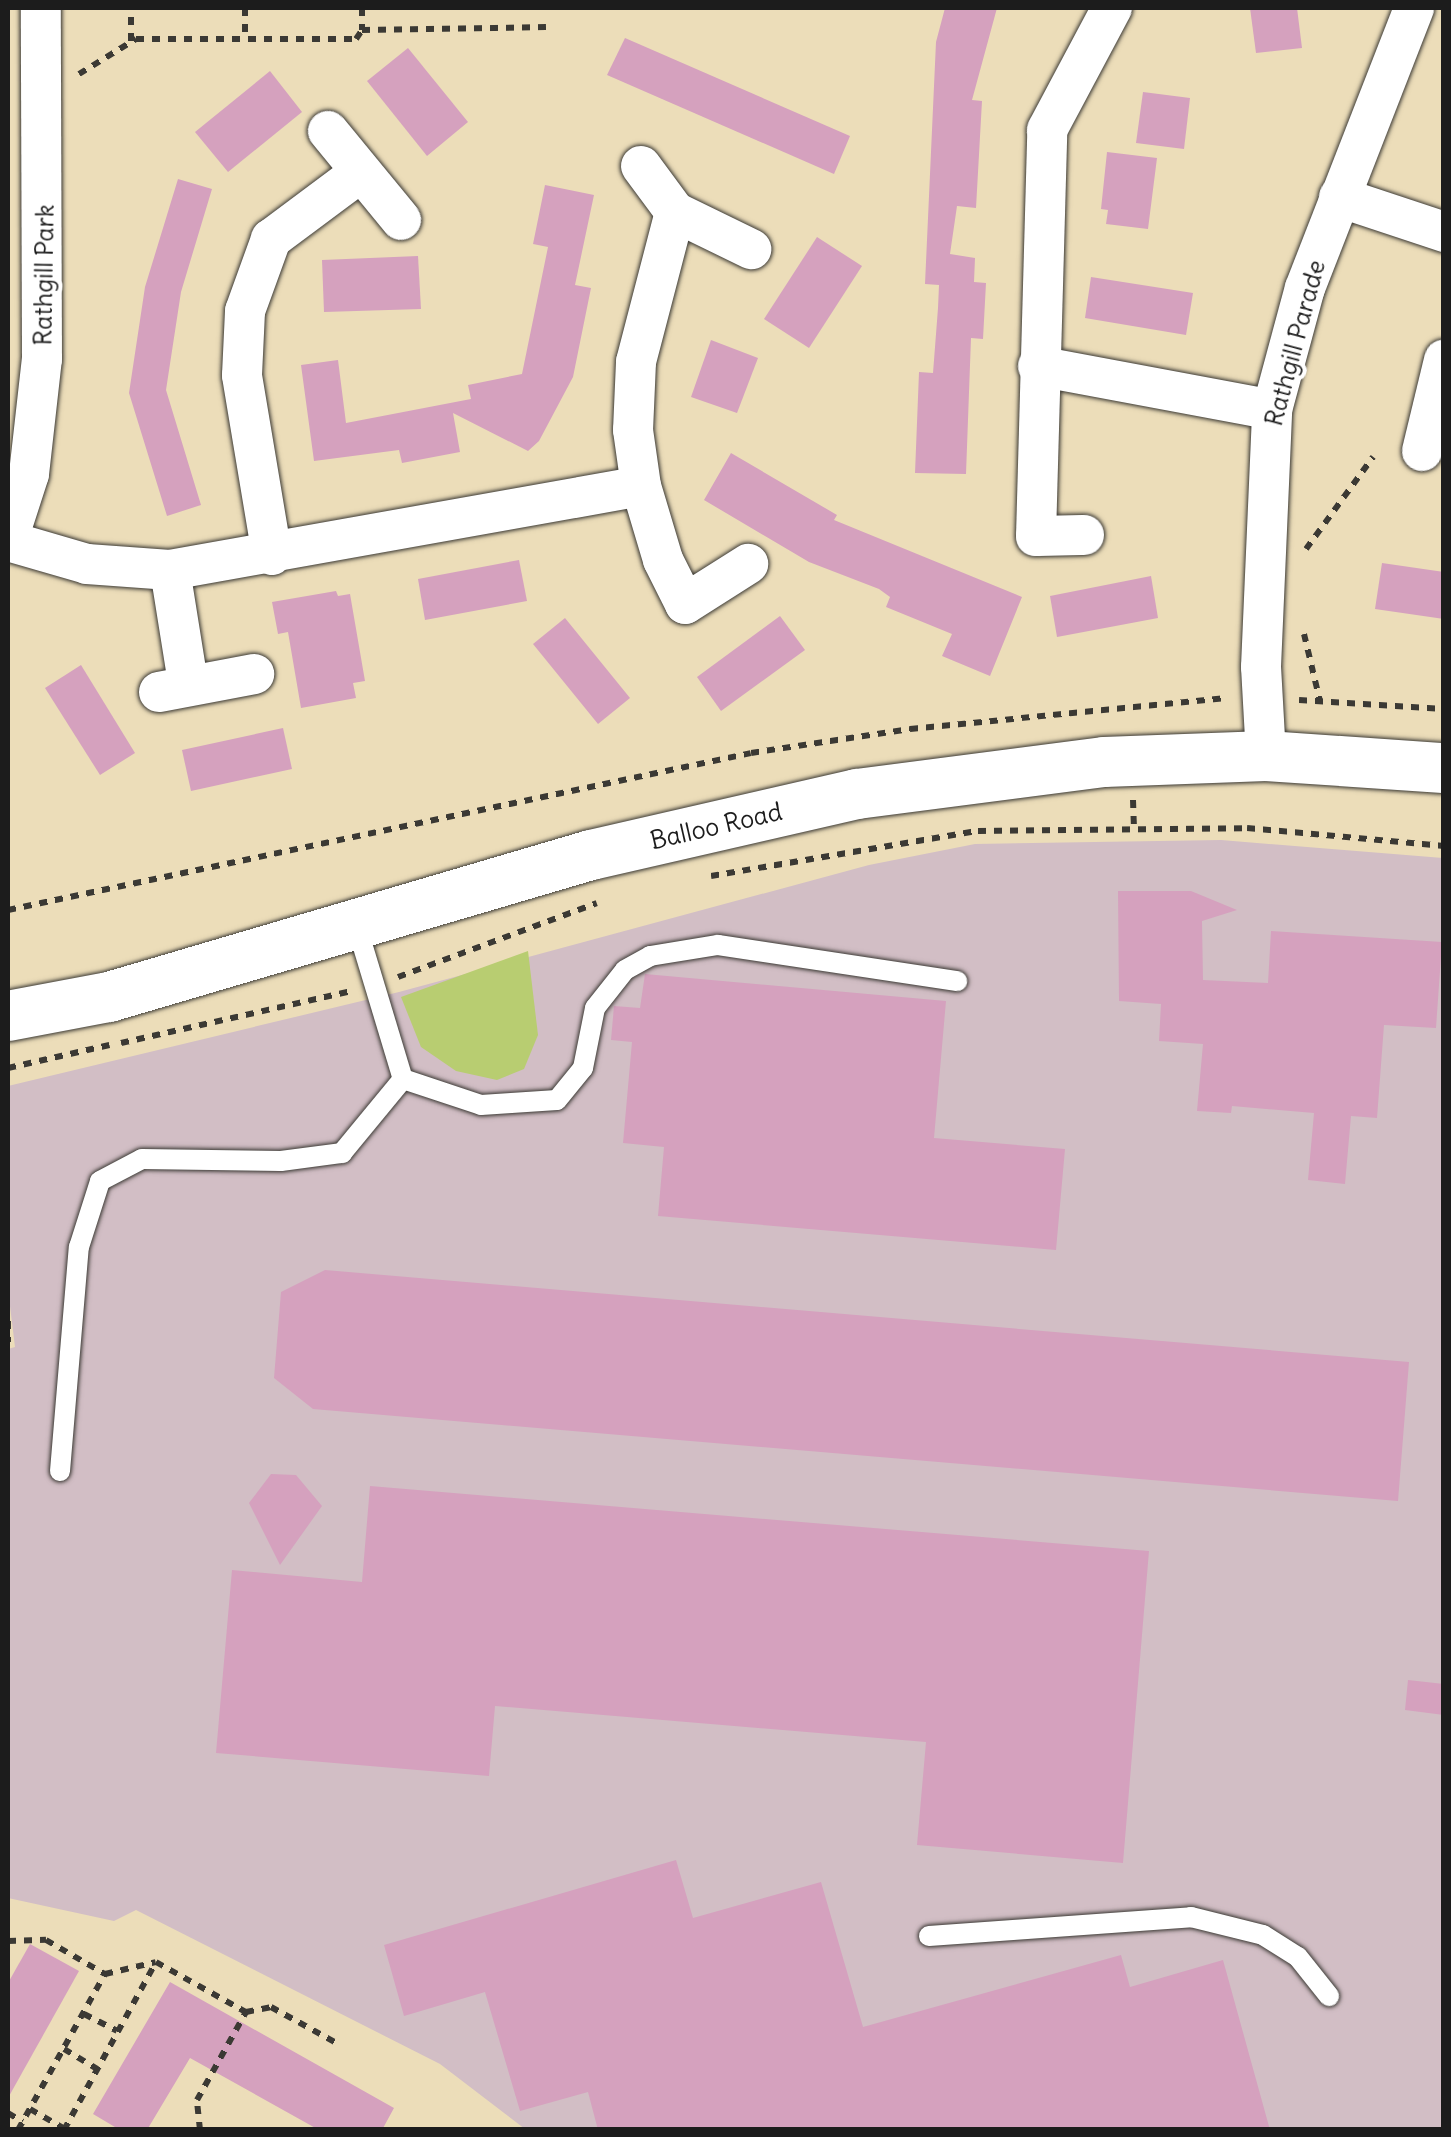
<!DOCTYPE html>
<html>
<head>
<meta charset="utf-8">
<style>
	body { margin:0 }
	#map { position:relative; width:1451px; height:2137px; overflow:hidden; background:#ecddb9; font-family:Delius,sans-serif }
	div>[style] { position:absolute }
	.industrial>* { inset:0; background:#d2bec5 }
	.green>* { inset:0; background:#b8cd71 }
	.building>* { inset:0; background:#d5a1be }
	.path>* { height:6px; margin-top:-3px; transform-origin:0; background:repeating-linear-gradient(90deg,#3b3934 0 8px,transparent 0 16px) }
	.roads { filter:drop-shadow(0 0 2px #3b3934) drop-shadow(0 0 2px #3b3934) }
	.service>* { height:20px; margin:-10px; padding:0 10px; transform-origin:10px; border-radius:10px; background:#fff }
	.minor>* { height:40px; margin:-20px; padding:0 20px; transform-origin:20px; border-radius:20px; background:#fff }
	.tertiary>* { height:50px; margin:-25px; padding:0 25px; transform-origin:25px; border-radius:25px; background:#fff }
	span { translate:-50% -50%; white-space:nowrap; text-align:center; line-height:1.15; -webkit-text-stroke:8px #fff; paint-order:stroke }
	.street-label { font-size:25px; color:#1c1c1c }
	.frame { position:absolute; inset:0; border:10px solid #1c1c1c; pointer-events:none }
</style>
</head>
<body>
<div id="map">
	<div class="industrial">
		<div style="clip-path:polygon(1221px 840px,1443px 858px,1443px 2129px,525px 2129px,440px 2064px,136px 1910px,114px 1921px,8px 1898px,8px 1349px,15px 1347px,8px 1290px,8px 1086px,399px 992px,869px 865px,975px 844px)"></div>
	</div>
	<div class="green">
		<div style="clip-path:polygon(528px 951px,538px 1035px,524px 1069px,497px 1080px,456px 1071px,421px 1047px,401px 997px)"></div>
	</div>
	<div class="building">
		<div style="clip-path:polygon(945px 8px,997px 8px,972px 100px,982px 101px,976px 208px,957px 206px,950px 254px,975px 258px,974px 282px,986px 283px,983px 339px,971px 338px,966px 474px,915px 473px,919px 372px,933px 373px,938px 308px,939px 285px,925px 284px,936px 42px)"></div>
		<div style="clip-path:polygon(1250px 8px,1297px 8px,1302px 48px,1256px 53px)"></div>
		<div style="clip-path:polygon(625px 38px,850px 136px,834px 174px,607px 75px)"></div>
		<div style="clip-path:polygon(408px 48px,468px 122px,427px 156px,367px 81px)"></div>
		<div style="clip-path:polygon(270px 71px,302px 112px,228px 172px,195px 132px)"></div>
		<div style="clip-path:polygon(1143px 92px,1190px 98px,1184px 149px,1136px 143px)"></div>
		<div style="clip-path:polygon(1107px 152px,1157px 158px,1148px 229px,1106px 224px,1108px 210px,1101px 209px)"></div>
		<div style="clip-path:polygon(178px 179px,212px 189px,181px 292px,166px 390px,201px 505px,167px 516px,129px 393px,145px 287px)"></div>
		<div style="clip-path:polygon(545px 185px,594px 195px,575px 285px,591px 288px,573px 377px,539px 441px,528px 451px,453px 413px,460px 452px,402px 463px,399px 450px,314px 461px,301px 365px,338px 360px,346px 423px,471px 399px,468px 385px,522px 374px,548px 247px,533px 244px)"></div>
		<div style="clip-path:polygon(817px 237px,862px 266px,809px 348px,764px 319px)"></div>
		<div style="clip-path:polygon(418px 256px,421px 309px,324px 312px,322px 260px)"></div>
		<div style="clip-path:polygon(1091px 277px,1193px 293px,1186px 335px,1085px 318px)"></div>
		<div style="clip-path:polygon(711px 340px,758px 358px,737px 413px,691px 397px)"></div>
		<div style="clip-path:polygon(731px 453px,837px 515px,834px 520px,1022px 597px,990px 676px,942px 656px,952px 634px,886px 607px,890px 597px,879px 589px,809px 562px,704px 500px)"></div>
		<div style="clip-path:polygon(519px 560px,527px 601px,425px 620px,418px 579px)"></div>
		<div style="clip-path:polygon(1382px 563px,1444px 572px,1444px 619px,1375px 609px)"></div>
		<div style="clip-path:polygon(1151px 576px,1158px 618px,1057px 637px,1050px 596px)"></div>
		<div style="clip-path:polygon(336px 591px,338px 596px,350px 594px,365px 681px,353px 683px,356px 698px,301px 708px,288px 632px,278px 634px,272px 602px)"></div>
		<div style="clip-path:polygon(780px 616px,805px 650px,721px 711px,697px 677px)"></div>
		<div style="clip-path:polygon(565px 618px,630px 698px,598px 724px,533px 644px)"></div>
		<div style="clip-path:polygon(81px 665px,135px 753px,100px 775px,45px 688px)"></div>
		<div style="clip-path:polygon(283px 728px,292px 769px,191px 791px,182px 750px)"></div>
		<div style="clip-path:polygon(1118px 891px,1191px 891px,1237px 910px,1202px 921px,1203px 980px,1268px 983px,1271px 931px,1442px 942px,1436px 1028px,1384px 1025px,1377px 1118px,1351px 1116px,1345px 1184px,1308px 1180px,1314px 1113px,1232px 1106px,1231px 1113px,1197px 1111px,1203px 1044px,1159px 1041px,1161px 1004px,1119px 1001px)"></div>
		<div style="clip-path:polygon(645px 974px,946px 1001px,934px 1138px,1065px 1149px,1056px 1250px,658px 1216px,664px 1147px,623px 1143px,632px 1042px,611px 1040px,614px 1006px,640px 1008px)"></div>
		<div style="clip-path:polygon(325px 1270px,1409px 1362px,1398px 1501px,313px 1409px,274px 1378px,281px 1292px)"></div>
		<div style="clip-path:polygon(271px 1474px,296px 1475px,322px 1506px,280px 1565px,249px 1503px)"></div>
		<div style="clip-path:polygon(370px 1486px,1149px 1551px,1123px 1863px,917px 1845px,926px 1742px,495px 1706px,489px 1776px,216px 1753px,232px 1570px,362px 1582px)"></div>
		<div style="clip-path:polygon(1408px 1680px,1444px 1684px,1444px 1715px,1405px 1710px)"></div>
		<div style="clip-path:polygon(676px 1860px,693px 1918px,821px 1882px,863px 2027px,1121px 1955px,1130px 1987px,1223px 1960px,1270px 2130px,598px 2130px,588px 2092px,520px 2111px,485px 1992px,404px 2016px,384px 1945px)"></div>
		<div style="clip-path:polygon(30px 1944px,79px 1971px,8px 2098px,8px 1983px)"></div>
		<div style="clip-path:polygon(170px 1982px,394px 2108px,382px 2130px,319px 2130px,190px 2058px,147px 2130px,120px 2130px,93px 2114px)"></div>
	</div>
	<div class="path">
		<div style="left:245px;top:8px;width:31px;rotate:90deg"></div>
		<div style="left:362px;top:8px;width:22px;rotate:90deg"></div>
		<div style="left:362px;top:30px;width:184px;rotate:-0.9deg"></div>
		<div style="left:131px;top:41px;width:33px;rotate:-90deg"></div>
		<div style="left:79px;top:74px;width:67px;rotate:-31.6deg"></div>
		<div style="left:136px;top:39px;width:220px"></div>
		<div style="left:356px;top:39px;width:11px;rotate:-56deg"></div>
		<div style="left:1306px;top:549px;width:114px;rotate:-53.9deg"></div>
		<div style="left:1304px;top:634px;width:69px;rotate:76.6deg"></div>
		<div style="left:1299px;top:700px;width:145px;rotate:3.6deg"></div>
		<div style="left:1133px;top:800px;width:29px;rotate:88deg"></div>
		<div style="left:711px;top:876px;width:271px;rotate:-9.6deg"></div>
		<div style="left:978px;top:831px;width:269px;rotate:-0.6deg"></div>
		<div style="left:1247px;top:828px;width:198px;rotate:5.2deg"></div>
		<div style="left:8px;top:910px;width:759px;rotate:-11.93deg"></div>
		<div style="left:751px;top:753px;width:161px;rotate:-8.6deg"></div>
		<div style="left:910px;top:729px;width:318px;rotate:-5.6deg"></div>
		<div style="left:398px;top:977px;width:212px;rotate:-20.4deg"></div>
		<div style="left:121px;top:1043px;width:233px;rotate:-12.7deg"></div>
		<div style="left:8px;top:1068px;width:104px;rotate:-12.8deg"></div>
		<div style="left:8px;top:1321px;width:21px;rotate:90deg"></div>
		<div style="left:8px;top:1941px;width:38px;rotate:-2deg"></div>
		<div style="left:46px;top:1940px;width:68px;rotate:30deg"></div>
		<div style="left:84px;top:2014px;width:37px;rotate:27deg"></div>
		<div style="left:64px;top:2049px;width:39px;rotate:31deg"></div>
		<div style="left:30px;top:2109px;width:40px;rotate:29.7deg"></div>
		<div style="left:8px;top:2113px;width:17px;rotate:31deg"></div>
		<div style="left:18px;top:2130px;width:179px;rotate:-60.9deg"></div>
		<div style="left:105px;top:1974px;width:52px;rotate:-13.2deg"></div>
		<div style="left:156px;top:1962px;width:103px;rotate:29.1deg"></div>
		<div style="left:246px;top:2012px;width:25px;rotate:-11deg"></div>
		<div style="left:271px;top:2007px;width:79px;rotate:28.8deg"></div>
		<div style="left:64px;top:2130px;width:192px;rotate:-61.3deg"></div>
		<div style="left:200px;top:2130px;width:30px;rotate:-96deg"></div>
		<div style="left:197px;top:2100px;width:101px;rotate:-60.9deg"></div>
	</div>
	<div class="roads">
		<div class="service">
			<div style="left:357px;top:927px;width:159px;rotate:73.2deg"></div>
			<div style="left:403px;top:1079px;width:82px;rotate:18.4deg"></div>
			<div style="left:481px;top:1105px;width:76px;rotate:-3.8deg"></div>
			<div style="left:557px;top:1100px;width:41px;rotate:-50.9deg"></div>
			<div style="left:583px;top:1068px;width:61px;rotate:-78.7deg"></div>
			<div style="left:595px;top:1008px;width:48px;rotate:-51.7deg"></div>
			<div style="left:625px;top:970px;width:29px;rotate:-29deg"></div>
			<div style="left:650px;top:956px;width:69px;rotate:-9.2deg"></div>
			<div style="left:718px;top:945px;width:242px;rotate:8.6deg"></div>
			<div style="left:60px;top:1471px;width:225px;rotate:-85.2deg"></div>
			<div style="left:79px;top:1247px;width:69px;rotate:-72.3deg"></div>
			<div style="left:100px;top:1181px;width:47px;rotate:-27.6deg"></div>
			<div style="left:142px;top:1159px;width:139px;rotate:0.8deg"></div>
			<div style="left:281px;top:1161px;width:62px;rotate:-7.5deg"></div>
			<div style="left:342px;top:1153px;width:96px;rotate:-50.5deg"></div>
			<div style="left:929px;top:1936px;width:263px;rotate:-4.1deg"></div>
			<div style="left:1191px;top:1917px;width:74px;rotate:14deg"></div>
			<div style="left:1263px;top:1935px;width:41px;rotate:32.2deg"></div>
			<div style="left:1298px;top:1957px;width:50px;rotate:51.5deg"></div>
		</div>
		<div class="minor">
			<div style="left:328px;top:131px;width:115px;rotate:50.6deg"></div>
			<div style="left:641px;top:166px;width:57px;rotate:53.5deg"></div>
			<div style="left:675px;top:212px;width:85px;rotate:26deg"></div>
			<div style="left:1339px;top:197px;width:111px;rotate:18.4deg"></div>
			<div style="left:675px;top:212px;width:155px;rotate:104.6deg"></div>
			<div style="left:636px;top:362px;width:68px;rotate:92.5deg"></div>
			<div style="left:633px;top:430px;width:57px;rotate:81.9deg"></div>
			<div style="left:641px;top:486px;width:77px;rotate:73.4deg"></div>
			<div style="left:663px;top:560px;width:49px;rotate:63.4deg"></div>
			<div style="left:685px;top:604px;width:75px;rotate:-32.4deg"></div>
			<div style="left:1038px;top:366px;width:238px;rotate:10.6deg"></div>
			<div style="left:1422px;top:451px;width:94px;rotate:-76.4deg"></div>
			<div style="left:1084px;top:535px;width:48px;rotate:178.8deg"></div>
			<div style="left:1036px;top:536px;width:406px;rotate:-88.4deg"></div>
			<div style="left:1047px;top:130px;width:138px;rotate:-62deg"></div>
			<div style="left:8px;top:539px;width:68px;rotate:-72.1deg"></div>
			<div style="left:29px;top:474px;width:116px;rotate:-83.6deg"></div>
			<div style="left:42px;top:359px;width:351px;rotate:-90.2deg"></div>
			<div style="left:8px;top:541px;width:82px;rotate:16.2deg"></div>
			<div style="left:87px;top:564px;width:83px;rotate:4.1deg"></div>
			<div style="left:170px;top:570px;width:478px;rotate:-10.1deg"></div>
			<div style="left:272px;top:555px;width:182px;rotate:-99.5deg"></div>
			<div style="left:242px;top:375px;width:64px;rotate:-87.3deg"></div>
			<div style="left:245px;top:311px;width:77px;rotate:-70.1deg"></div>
			<div style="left:271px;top:239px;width:112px;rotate:-36.7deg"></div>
			<div style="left:170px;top:570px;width:113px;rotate:80.9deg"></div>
			<div style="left:159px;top:692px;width:97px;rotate:-10.7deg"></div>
			<div style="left:1266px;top:756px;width:89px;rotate:-93.2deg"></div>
			<div style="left:1261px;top:667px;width:257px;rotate:-87.5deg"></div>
			<div style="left:1272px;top:410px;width:126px;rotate:-74.9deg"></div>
			<div style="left:1305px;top:288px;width:300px;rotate:-68.7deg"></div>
		</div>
		<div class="tertiary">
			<div style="left:8px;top:1016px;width:103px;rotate:-10.7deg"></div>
			<div style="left:109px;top:997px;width:502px;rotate:-16.42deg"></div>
			<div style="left:591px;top:855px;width:273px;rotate:-12.9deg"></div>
			<div style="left:857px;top:794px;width:249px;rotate:-7.4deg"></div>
			<div style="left:1104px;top:762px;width:162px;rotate:-2.1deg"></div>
			<div style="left:1266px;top:756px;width:178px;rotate:3.9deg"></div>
		</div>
	</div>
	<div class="street-label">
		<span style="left:44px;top:275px;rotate:-89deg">Rathgill Park</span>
		<span style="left:1295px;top:343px;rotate:-75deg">Rathgill Parade</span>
		<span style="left:716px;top:826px;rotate:-13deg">Balloo Road</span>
	</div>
	<div class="frame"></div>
</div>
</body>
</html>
